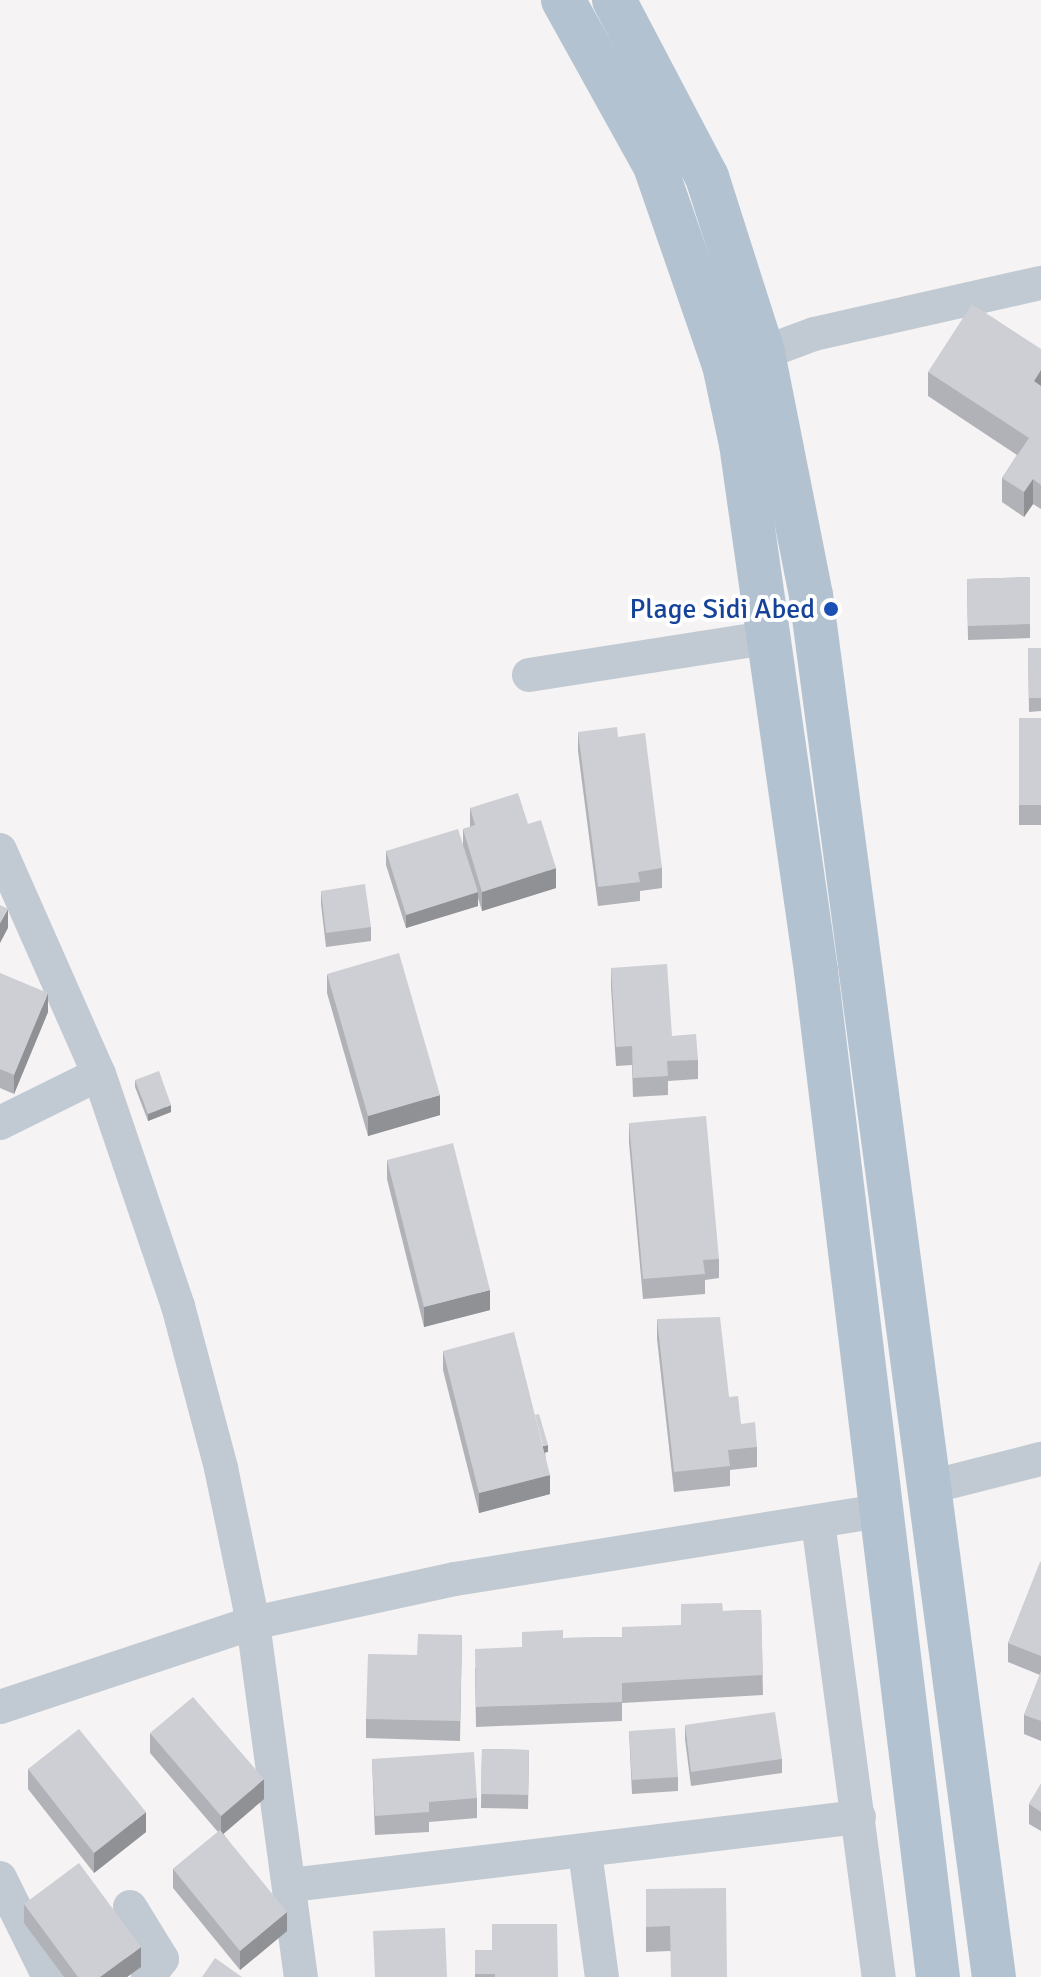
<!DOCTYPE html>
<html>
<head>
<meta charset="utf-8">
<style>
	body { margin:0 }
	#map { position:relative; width:1041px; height:1977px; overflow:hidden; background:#f5f3f3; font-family:Signika,sans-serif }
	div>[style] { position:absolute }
	.street>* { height:34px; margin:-17px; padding:0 17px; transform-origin:17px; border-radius:17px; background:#c1cad2 }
	.primary>* { height:44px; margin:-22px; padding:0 22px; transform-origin:22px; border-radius:22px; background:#b3c2d1 }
	.wall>* { inset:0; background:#b0b2b7 }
	.shaded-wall>* { inset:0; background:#909195 }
	.building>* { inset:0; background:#cdcfd5 }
	.dots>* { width:22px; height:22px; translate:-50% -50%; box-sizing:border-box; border:4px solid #fff; border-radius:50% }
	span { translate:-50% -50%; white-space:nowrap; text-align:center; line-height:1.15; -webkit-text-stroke:8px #fff; paint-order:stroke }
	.transit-label { font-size:28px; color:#164399 }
	.right { translate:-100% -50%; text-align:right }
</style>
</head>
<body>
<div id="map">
	<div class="street">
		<div style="left:763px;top:353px;width:54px;rotate:-20.4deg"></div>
		<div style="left:814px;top:334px;width:233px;rotate:-12.7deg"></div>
		<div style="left:529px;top:675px;width:245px;rotate:-8.9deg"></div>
		<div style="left:0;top:850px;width:245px;rotate:66.2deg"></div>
		<div style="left:99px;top:1074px;width:245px;rotate:71.2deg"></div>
		<div style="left:178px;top:1306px;width:168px;rotate:75.1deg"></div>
		<div style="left:221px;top:1468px;width:158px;rotate:78.3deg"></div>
		<div style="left:253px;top:1623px;width:357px;rotate:82.3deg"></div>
		<div style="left:0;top:1123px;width:110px;rotate:-26.3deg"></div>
		<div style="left:926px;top:1488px;width:119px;rotate:-14.2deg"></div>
		<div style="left:818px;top:1522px;width:459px;rotate:82.4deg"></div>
		<div style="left:0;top:1707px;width:267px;rotate:-18.4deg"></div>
		<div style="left:253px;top:1623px;width:207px;rotate:-12.3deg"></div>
		<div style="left:455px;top:1579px;width:435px;rotate:-9.1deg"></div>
		<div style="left:585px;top:1852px;width:126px;rotate:82.3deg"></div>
		<div style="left:0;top:1878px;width:110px;rotate:63.7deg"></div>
		<div style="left:291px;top:1885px;width:572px;rotate:-6.83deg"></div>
		<div style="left:130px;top:1907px;width:61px;rotate:58.4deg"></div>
		<div style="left:162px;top:1959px;width:23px;rotate:128deg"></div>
	</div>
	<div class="primary">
		<div style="left:563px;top:0;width:190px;rotate:61deg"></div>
		<div style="left:655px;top:166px;width:211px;rotate:70.9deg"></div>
		<div style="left:724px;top:365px;width:81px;rotate:77.9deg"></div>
		<div style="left:741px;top:444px;width:532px;rotate:81.9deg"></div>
		<div style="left:816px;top:971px;width:1013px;rotate:83.09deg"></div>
		<div style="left:614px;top:0;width:200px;rotate:62.3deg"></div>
		<div style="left:707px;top:177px;width:185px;rotate:72.3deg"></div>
		<div style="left:763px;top:353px;width:247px;rotate:78.8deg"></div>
		<div style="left:811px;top:595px;width:1394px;rotate:82.46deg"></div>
	</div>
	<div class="wall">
		<div style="clip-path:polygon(1041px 349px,1041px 509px,1033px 504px,1024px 517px,1002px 502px,1002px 478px,1017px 455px,928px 396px,928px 372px)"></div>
		<div style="clip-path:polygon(1030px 577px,1030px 638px,968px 640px,967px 579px)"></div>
		<div style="clip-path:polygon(1028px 648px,1041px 648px,1041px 711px,1029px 712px)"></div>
		<div style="clip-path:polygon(1019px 718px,1041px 718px,1041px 825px,1019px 825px)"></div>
		<div style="clip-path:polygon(578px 732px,618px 737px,662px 868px,662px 888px,640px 891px,640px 901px,598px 906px,578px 751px)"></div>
		<div style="clip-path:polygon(470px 808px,528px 824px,556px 888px,482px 911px,478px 898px,478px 906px,406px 928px,386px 865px,386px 851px,463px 844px,463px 829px,470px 827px)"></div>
		<div style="clip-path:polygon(321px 891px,371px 927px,371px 941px,326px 947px,321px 904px)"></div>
		<div style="clip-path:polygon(611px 968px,672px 1036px,698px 1060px,698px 1079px,668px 1081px,668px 1095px,633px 1097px,632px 1065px,616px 1066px,611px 987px)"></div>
		<div style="clip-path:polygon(0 973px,48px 1012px,14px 1094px,0 1088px)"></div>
		<div style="clip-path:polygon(327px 974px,440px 1115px,368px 1136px,327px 993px)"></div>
		<div style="clip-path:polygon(135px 1080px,171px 1112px,148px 1121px,135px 1087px)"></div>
		<div style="clip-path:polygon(629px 1123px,719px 1259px,719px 1278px,705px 1280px,705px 1294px,643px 1299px,629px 1143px)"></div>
		<div style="clip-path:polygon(387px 1160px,490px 1310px,424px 1327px,387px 1179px)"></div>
		<div style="clip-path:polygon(657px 1319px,729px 1397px,741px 1424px,757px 1447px,757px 1467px,730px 1470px,730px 1486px,674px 1492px,657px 1339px)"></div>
		<div style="clip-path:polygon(443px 1351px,548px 1452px,545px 1452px,550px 1494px,479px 1513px,443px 1370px)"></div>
		<div style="clip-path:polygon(1041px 1562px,1041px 1741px,1024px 1734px,1024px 1715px,1040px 1675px,1008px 1662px,1008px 1643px)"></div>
		<div style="clip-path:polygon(761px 1610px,763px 1695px,622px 1703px,622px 1721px,476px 1727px,475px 1668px,522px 1647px,563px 1638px,622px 1637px,681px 1625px,723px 1611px)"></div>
		<div style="clip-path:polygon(462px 1635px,460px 1741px,366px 1738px,366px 1719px,417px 1655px)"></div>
		<div style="clip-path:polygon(685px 1725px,782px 1759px,782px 1773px,691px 1786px,685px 1739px)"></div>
		<div style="clip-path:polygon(629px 1731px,678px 1777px,678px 1791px,632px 1794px)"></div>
		<div style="clip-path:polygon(150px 1733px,264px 1799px,223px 1833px,287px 1931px,240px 1970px,173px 1888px,173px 1869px,218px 1832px,150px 1753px)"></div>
		<div style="clip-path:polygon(482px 1749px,529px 1750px,528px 1809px,481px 1808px)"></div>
		<div style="clip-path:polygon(372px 1759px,477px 1798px,477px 1818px,429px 1822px,429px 1832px,375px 1835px)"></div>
		<div style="clip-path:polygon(28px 1769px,146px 1832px,94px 1873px,28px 1789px)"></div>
		<div style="clip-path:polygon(1041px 1784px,1041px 1831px,1029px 1824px,1029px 1804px)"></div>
		<div style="clip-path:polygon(646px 1889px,727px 1977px,670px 1951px,646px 1952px)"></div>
		<div style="clip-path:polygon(24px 1904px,141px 1967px,127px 1977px,64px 1977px,24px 1923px)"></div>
		<div style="clip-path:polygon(475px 1950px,492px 1950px,558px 1977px,475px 1977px)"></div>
	</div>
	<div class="shaded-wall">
		<div style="clip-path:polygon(1041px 370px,1041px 395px,1034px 381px)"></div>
		<div style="clip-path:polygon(1033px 479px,1033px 504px,1024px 517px,1024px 492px)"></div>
		<div style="clip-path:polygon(556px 868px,556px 888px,482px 911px,482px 892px)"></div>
		<div style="clip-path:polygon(478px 892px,478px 906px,406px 928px,406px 915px)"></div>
		<div style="clip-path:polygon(8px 909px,8px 928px,0 943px,0 923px)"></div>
		<div style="clip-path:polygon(48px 993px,48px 1012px,14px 1094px,14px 1075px)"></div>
		<div style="clip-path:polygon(440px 1095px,440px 1115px,368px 1136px,368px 1116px)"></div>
		<div style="clip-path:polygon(171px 1105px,171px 1112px,148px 1121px,148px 1114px)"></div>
		<div style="clip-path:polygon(490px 1290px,490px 1310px,424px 1327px,424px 1307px)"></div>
		<div style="clip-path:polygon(548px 1445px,548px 1452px,543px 1453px,543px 1446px)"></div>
		<div style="clip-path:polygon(550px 1475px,550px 1494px,479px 1513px,479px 1493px)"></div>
		<div style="clip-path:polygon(264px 1779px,264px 1799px,221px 1836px,221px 1816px)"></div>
		<div style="clip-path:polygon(146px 1812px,146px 1832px,94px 1873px,94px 1853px)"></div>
		<div style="clip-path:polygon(287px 1912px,287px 1931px,240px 1970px,240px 1951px)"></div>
		<div style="clip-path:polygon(141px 1947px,141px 1967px,127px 1977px,100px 1977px)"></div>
	</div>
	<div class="building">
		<div style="clip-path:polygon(972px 304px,1041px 349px,1041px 370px,1034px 381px,1041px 386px,1041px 485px,1033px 479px,1024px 492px,1002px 478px,1029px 438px,928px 372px)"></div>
		<div style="clip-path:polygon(1030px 577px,1030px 624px,968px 626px,967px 579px)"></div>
		<div style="clip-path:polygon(1028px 648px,1041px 648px,1041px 698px,1029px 698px)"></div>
		<div style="clip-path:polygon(1019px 718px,1041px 718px,1041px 805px,1019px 805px)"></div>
		<div style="clip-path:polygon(617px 727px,618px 737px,645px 733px,662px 868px,638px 872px,640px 882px,598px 887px,578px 732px)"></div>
		<div style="clip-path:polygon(518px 793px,528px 824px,541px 820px,556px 868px,482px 892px,463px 829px,475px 825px,470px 808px)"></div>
		<div style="clip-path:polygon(458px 829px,478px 892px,406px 915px,386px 851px)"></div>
		<div style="clip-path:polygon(365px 884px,371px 927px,326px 933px,321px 891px)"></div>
		<div style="clip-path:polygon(0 905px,8px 909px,0 923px)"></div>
		<div style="clip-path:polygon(399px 953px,440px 1095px,368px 1116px,327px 974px)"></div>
		<div style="clip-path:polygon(667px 964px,672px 1036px,696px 1034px,698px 1060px,667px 1061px,668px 1076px,633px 1078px,632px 1046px,616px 1047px,611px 968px)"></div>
		<div style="clip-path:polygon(0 973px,48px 993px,14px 1075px,0 1069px)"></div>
		<div style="clip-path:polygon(159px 1071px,171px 1105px,148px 1114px,135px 1080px)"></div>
		<div style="clip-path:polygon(706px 1116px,719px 1259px,703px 1260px,705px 1274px,643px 1279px,629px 1123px)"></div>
		<div style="clip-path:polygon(453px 1143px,490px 1290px,424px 1307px,387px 1160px)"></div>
		<div style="clip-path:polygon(720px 1317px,729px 1397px,738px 1396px,741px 1424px,755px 1422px,757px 1447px,728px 1450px,730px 1466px,674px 1472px,657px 1319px)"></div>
		<div style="clip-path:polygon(514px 1332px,550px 1475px,479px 1493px,443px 1351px)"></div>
		<div style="clip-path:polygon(539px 1414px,548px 1445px,543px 1446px,535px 1415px)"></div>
		<div style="clip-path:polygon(1040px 1562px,1041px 1562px,1041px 1656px,1008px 1643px)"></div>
		<div style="clip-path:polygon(722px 1603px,723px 1611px,761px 1610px,763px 1675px,622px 1683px,622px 1702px,476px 1707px,475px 1649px,522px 1647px,522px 1632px,563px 1630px,563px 1638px,622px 1637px,622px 1627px,681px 1625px,681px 1604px)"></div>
		<div style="clip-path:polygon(418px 1634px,462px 1635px,460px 1721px,366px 1719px,368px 1654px,417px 1655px)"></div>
		<div style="clip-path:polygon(1041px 1671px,1041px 1721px,1024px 1715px)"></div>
		<div style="clip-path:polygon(193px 1697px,264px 1779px,221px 1816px,150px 1733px)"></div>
		<div style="clip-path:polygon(775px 1712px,782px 1759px,691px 1772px,685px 1725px)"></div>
		<div style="clip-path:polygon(675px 1728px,678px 1777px,632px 1780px,629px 1731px)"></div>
		<div style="clip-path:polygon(79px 1729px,146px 1812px,94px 1853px,28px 1769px)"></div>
		<div style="clip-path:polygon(482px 1749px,529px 1750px,528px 1795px,481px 1794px)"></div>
		<div style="clip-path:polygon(474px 1752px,477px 1798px,429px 1802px,429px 1812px,375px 1816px,372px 1759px)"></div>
		<div style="clip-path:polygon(1041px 1784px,1041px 1812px,1029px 1804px)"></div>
		<div style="clip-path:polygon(220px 1830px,287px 1912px,240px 1951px,173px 1869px)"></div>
		<div style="clip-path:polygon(79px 1863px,141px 1947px,100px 1977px,78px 1977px,24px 1904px)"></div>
		<div style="clip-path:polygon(726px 1888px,727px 1977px,671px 1977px,670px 1926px,646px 1927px,646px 1889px)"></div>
		<div style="clip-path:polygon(492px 1924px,557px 1924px,558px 1977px,495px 1977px,495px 1974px,475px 1974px,475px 1950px,492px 1950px)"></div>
		<div style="clip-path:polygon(445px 1928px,447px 1977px,375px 1977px,373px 1931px)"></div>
		<div style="clip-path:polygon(215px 1958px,242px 1977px,202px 1977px)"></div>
	</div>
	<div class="dots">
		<div style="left:831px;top:609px;background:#1a4fb4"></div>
	</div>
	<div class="transit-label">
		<span class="right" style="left:815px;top:609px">Plage Sidi Abed</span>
	</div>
</div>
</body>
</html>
